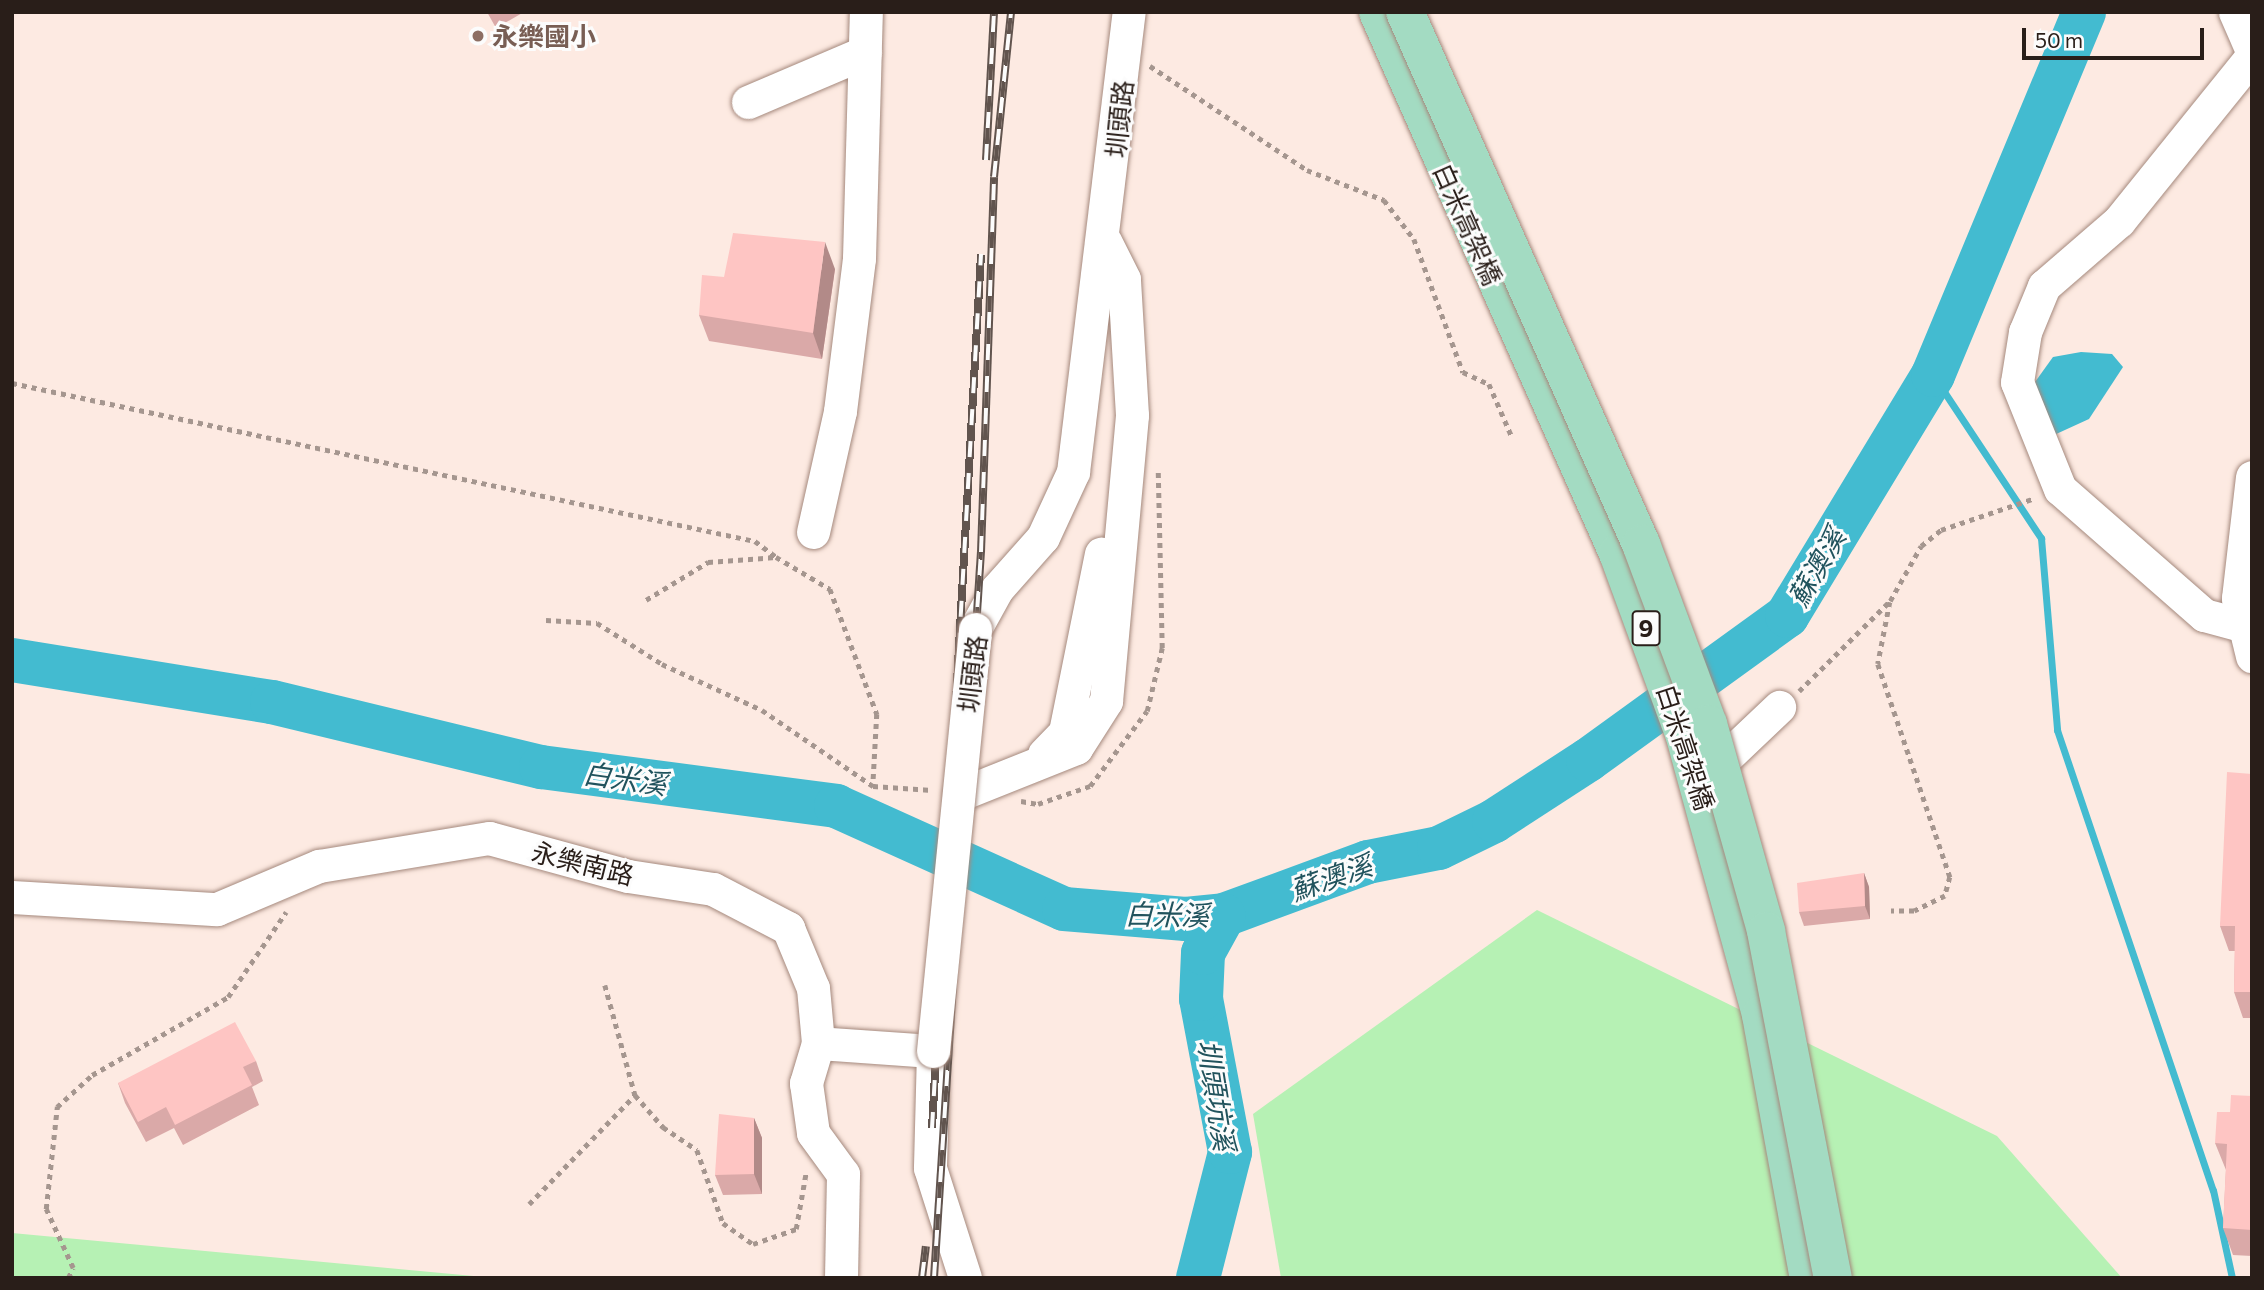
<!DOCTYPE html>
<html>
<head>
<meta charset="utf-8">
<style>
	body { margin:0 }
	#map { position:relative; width:2264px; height:1290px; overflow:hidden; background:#fdeae2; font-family:Commissioner,"Noto Sans TC",sans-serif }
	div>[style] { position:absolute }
	.green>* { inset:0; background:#b6f1b4 }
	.water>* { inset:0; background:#43bbd0 }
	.stream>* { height:7px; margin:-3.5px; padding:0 3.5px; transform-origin:3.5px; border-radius:3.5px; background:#43bbd0 }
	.river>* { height:44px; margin:-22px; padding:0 22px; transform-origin:22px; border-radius:22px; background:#43bbd0 }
	.path>* { height:4.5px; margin-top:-2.25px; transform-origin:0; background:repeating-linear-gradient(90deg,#a5968f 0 5px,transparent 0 10px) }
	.roads { filter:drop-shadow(0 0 2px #a5897d) drop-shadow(0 0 2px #a5897d) }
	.minor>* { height:33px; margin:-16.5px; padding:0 16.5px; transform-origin:16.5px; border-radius:16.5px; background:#fff }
	.major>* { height:38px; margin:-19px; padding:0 19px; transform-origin:19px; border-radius:19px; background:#a3dbc2 }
	.rail>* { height:8px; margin-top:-4px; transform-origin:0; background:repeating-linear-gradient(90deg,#fcfcfc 0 16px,#61544e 0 32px); box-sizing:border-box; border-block:2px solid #61544e }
	.bridges { filter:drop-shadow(0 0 2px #a5897d) drop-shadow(0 0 2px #a5897d) }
	.minor-bridge>* { height:33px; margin:-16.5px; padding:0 16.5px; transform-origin:16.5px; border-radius:16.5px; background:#fff }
	.major-bridge>* { height:38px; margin:-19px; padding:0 19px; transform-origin:19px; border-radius:19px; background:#a3dbc2 }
	.wall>* { inset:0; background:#daa9a8 }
	.shaded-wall>* { inset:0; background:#b28a88 }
	.building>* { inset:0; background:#fec5c3 }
	.dots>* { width:19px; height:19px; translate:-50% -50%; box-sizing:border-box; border:4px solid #fcfcfc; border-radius:50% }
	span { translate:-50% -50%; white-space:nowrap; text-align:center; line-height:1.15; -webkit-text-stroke:6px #fcfcfc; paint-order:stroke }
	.shield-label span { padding:2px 5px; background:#fcfcfc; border:2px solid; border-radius:5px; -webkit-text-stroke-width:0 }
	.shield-label { font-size:24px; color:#291e19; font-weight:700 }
	.education-label { font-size:26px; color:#785e54; font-weight:700 }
	.left { translate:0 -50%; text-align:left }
	.street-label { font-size:26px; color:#291e19 }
	.water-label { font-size:28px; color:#21535d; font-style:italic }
	.frame { position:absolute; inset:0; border:14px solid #291e19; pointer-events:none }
	.scale { position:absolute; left:2022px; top:28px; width:182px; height:32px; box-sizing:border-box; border:4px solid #291e19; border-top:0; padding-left:9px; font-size:21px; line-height:24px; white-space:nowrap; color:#291e19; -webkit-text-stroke:5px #fcfcfc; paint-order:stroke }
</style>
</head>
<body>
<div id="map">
	<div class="green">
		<div style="clip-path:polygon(1537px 910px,1997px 1136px,2122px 1278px,1281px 1278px,1253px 1114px)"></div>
		<div style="clip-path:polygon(12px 1233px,495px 1278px,12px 1278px)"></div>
	</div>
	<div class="water">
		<div style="clip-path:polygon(2081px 352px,2112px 354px,2123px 367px,2089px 419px,2054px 435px,2035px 382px,2053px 357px)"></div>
	</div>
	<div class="stream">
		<div style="left:1933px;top:375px;width:196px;rotate:56.5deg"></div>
		<div style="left:2041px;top:538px;width:193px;rotate:85.2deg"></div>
		<div style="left:2057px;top:730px;width:486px;rotate:71.3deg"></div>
		<div style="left:2213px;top:1190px;width:90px;rotate:77.8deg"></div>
	</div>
	<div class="river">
		<div style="left:12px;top:660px;width:263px;rotate:9.2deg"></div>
		<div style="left:272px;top:702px;width:277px;rotate:13.6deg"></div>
		<div style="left:541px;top:767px;width:298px;rotate:7.5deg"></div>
		<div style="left:836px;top:806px;width:250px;rotate:24.3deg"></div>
		<div style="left:1064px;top:909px;width:122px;rotate:4.7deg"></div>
		<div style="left:1186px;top:919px;width:38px;rotate:-6deg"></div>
		<div style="left:1224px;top:915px;width:153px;rotate:-20.2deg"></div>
		<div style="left:1368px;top:862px;width:72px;rotate:-11.2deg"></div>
		<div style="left:1439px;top:848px;width:61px;rotate:-26.1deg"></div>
		<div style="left:1494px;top:821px;width:112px;rotate:-33deg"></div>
		<div style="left:1588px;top:760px;width:246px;rotate:-35.9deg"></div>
		<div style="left:1787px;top:616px;width:282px;rotate:-58.8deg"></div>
		<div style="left:1933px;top:375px;width:393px;rotate:-67.4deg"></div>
		<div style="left:1198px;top:1278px;width:130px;rotate:-75.7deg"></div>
		<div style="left:1230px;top:1152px;width:156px;rotate:-100.7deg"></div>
		<div style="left:1201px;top:999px;width:46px;rotate:-87.5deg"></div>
		<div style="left:1203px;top:953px;width:43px;rotate:-61.1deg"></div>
	</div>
	<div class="path">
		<div style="left:1150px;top:66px;width:188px;rotate:33.5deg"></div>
		<div style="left:1307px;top:170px;width:83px;rotate:21.3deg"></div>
		<div style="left:1384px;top:200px;width:49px;rotate:52.4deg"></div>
		<div style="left:1414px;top:239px;width:142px;rotate:69.8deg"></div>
		<div style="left:1463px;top:372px;width:29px;rotate:25deg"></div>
		<div style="left:1489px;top:384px;width:58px;rotate:66.5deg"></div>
		<div style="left:12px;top:383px;width:760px;rotate:12.01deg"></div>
		<div style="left:755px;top:541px;width:26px;rotate:37deg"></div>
		<div style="left:646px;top:600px;width:73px;rotate:-31.5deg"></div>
		<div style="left:708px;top:562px;width:68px;rotate:-4.2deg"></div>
		<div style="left:776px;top:557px;width:63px;rotate:30.7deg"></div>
		<div style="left:830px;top:589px;width:134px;rotate:69.4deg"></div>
		<div style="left:877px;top:714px;width:72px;rotate:93.2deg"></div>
		<div style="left:1890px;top:602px;width:63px;rotate:101deg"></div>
		<div style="left:1878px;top:664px;width:225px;rotate:71.3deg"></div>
		<div style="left:1950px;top:877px;width:20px;rotate:105deg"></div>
		<div style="left:1945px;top:896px;width:34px;rotate:154deg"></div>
		<div style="left:1914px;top:911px;width:23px;rotate:180deg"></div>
		<div style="left:546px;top:620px;width:51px;rotate:3.4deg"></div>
		<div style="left:597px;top:623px;width:77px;rotate:32.2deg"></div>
		<div style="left:662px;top:664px;width:110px;rotate:24.7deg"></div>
		<div style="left:762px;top:710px;width:135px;rotate:34.4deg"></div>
		<div style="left:873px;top:786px;width:59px;rotate:3.9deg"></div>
		<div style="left:1799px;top:691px;width:128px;rotate:-44.7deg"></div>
		<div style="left:1890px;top:601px;width:63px;rotate:-60.6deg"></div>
		<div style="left:1921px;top:546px;width:26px;rotate:-39deg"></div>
		<div style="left:1941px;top:530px;width:99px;rotate:-18.8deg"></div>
		<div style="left:1021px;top:801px;width:17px;rotate:10deg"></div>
		<div style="left:1038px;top:804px;width:55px;rotate:-19.1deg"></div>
		<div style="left:1090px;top:786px;width:94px;rotate:-52.8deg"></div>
		<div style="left:1147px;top:711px;width:65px;rotate:-76.6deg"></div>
		<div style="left:1162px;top:648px;width:180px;rotate:-91.3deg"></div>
		<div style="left:605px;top:985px;width:114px;rotate:74.7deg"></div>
		<div style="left:635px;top:1095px;width:43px;rotate:48.8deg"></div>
		<div style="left:663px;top:1127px;width:41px;rotate:34.1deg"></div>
		<div style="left:697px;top:1150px;width:77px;rotate:70.4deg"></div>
		<div style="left:723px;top:1223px;width:37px;rotate:35deg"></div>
		<div style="left:753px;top:1244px;width:46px;rotate:-19.2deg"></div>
		<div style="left:796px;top:1229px;width:58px;rotate:-80deg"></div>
		<div style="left:529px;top:1204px;width:152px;rotate:-45.8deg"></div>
		<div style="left:68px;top:1278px;width:11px;rotate:-63deg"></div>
		<div style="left:73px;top:1268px;width:65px;rotate:-114.6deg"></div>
		<div style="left:46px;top:1209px;width:103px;rotate:-83.8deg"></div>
		<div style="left:57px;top:1107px;width:47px;rotate:-42.4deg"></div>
		<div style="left:92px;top:1075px;width:157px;rotate:-29.8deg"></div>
		<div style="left:228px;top:997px;width:103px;rotate:-55.7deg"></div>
	</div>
	<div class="roads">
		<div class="minor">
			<div style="left:2235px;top:12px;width:43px;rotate:66.4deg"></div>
			<div style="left:748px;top:102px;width:127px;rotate:-23.1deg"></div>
			<div style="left:2252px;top:477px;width:122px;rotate:96.6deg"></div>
			<div style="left:2238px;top:598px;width:60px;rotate:76.4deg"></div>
			<div style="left:813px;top:532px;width:124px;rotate:-77.4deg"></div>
			<div style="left:840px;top:411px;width:154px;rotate:-82.9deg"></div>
			<div style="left:859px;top:258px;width:246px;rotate:-88.4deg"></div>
			<div style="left:2245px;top:626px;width:42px;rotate:-165deg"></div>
			<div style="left:2204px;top:615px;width:191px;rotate:-138.8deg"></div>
			<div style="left:2060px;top:489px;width:115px;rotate:-111.9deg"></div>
			<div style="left:2017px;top:382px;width:51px;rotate:-80.9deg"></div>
			<div style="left:2025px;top:332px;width:50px;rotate:-67.6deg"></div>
			<div style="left:2044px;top:286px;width:99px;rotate:-40.9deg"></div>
			<div style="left:2119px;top:221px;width:212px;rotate:-51.1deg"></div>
			<div style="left:975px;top:629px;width:46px;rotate:-61.2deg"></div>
			<div style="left:997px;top:589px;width:69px;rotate:-48.5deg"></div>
			<div style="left:1043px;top:537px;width:72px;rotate:-65.2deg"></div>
			<div style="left:1073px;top:472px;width:463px;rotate:-83.1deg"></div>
			<div style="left:1044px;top:754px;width:30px;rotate:-46deg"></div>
			<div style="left:1065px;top:732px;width:182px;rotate:-78.6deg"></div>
			<div style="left:1697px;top:771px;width:23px;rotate:-18deg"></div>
			<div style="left:1719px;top:764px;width:83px;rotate:-43.5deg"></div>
			<div style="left:961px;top:794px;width:124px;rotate:-21.8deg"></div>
			<div style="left:1076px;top:748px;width:56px;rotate:-57.4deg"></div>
			<div style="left:1106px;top:701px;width:287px;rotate:-84.8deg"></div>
			<div style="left:1132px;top:415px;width:136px;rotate:-93.4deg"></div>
			<div style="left:1124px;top:279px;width:42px;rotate:-116.6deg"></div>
			<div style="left:12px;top:897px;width:205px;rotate:3.4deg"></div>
			<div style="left:217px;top:909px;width:111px;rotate:-22.9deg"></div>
			<div style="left:319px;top:866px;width:172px;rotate:-9.4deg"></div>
			<div style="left:489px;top:838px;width:144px;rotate:15.3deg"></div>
			<div style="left:628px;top:876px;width:86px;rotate:8.7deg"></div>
			<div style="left:713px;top:889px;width:85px;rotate:27.5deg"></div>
			<div style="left:788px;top:928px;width:65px;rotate:67.4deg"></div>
			<div style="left:813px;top:988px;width:55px;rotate:84.8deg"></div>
			<div style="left:818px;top:1043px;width:42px;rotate:106.7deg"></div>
			<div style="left:806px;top:1083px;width:50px;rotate:82deg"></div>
			<div style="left:813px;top:1133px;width:51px;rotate:53.8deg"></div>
			<div style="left:843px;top:1174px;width:104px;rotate:91.1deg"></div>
			<div style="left:818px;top:1043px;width:115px;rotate:4deg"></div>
			<div style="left:933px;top:1051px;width:117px;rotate:91.5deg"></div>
			<div style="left:930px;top:1168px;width:115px;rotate:72.3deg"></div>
		</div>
		<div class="major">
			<div style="left:1378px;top:12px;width:592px;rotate:66.08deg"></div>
			<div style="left:1618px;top:553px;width:192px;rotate:69.9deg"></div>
			<div style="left:1684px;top:733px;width:292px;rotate:74.7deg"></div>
			<div style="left:1761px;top:1015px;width:267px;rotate:79.7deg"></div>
		</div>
	</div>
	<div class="rail">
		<div style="left:986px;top:160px;width:148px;rotate:-86.9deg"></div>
		<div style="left:932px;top:1128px;width:875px;rotate:-86.79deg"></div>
		<div style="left:922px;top:1278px;width:32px;rotate:-83deg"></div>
		<div style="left:934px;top:1278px;width:728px;rotate:-86.3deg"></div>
		<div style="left:981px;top:552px;width:375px;rotate:-88deg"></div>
		<div style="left:994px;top:177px;width:166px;rotate:-84.1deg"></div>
	</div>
	<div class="bridges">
		<div class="minor-bridge">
			<div style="left:933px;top:1051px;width:424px;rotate:-84.3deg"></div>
		</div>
		<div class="major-bridge">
			<div style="left:1405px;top:12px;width:582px;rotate:66.08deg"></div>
			<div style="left:1641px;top:544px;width:192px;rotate:69.6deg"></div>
			<div style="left:1708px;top:724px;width:215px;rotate:74.3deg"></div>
			<div style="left:1766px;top:931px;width:353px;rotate:79.1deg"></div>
		</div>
	</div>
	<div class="wall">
		<div style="clip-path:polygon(487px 12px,524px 12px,496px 28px)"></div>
		<div style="clip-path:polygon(835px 269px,822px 359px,709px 341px,699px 315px,724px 277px)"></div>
		<div style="clip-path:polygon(2252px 774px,2252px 1018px,2243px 1018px,2234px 992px,2235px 951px,2229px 951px,2220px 926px)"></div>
		<div style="clip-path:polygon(1864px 873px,1869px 887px,1870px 919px,1804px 926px,1799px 912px)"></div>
		<div style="clip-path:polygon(256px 1061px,263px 1081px,252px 1087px,259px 1105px,183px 1145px,174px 1128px,146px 1142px,125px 1103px,118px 1083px)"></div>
		<div style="clip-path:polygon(2252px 1096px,2252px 1256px,2233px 1255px,2223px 1228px,2226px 1170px,2215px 1143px)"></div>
		<div style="clip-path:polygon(754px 1118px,762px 1138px,762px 1194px,723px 1195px,715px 1175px)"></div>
	</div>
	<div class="shaded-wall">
		<div style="clip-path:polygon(825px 242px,835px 269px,822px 359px,813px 333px)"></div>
		<div style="clip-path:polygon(1864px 873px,1869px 887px,1870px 919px,1865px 906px)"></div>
		<div style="clip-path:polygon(754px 1118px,762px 1138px,762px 1194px,754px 1174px)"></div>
	</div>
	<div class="building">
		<div style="clip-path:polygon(733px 233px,825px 242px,813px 333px,699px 315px,702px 275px,724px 277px)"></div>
		<div style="clip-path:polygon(2227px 772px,2252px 774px,2252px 992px,2234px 992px,2235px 926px,2220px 926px)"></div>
		<div style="clip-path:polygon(1864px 873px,1865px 906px,1799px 912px,1797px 883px)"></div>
		<div style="clip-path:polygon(235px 1022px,256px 1061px,243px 1067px,252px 1085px,175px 1125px,166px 1107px,138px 1122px,118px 1083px)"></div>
		<div style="clip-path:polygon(2231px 1095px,2252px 1096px,2252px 1230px,2223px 1228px,2227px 1144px,2215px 1143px,2217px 1112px,2230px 1112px)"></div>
		<div style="clip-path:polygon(719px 1114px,754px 1118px,754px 1174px,715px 1175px)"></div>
	</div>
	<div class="dots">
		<div style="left:478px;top:36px;background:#8d6e63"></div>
	</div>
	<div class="shield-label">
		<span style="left:1646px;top:628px">9</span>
	</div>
	<div class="education-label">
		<span class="left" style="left:492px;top:36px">永樂國小</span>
	</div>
	<div class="street-label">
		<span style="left:1119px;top:119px;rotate:-84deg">圳頭路</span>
		<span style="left:1468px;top:224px;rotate:66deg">白米高架橋</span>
		<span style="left:972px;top:674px;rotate:-83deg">圳頭路</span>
		<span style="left:1686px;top:747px;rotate:72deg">白米高架橋</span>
		<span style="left:583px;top:863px;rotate:14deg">永樂南路</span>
	</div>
	<div class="water-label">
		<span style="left:1816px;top:567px;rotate:-60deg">蘇澳溪</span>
		<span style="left:625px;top:778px;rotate:8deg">白米溪</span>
		<span style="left:1331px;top:877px;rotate:-19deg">蘇澳溪</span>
		<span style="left:1167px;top:914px;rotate:1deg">白米溪</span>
		<span style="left:1217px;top:1095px;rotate:81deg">圳頭坑溪</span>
	</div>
	<div class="frame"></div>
	<div class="scale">50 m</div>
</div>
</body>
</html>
